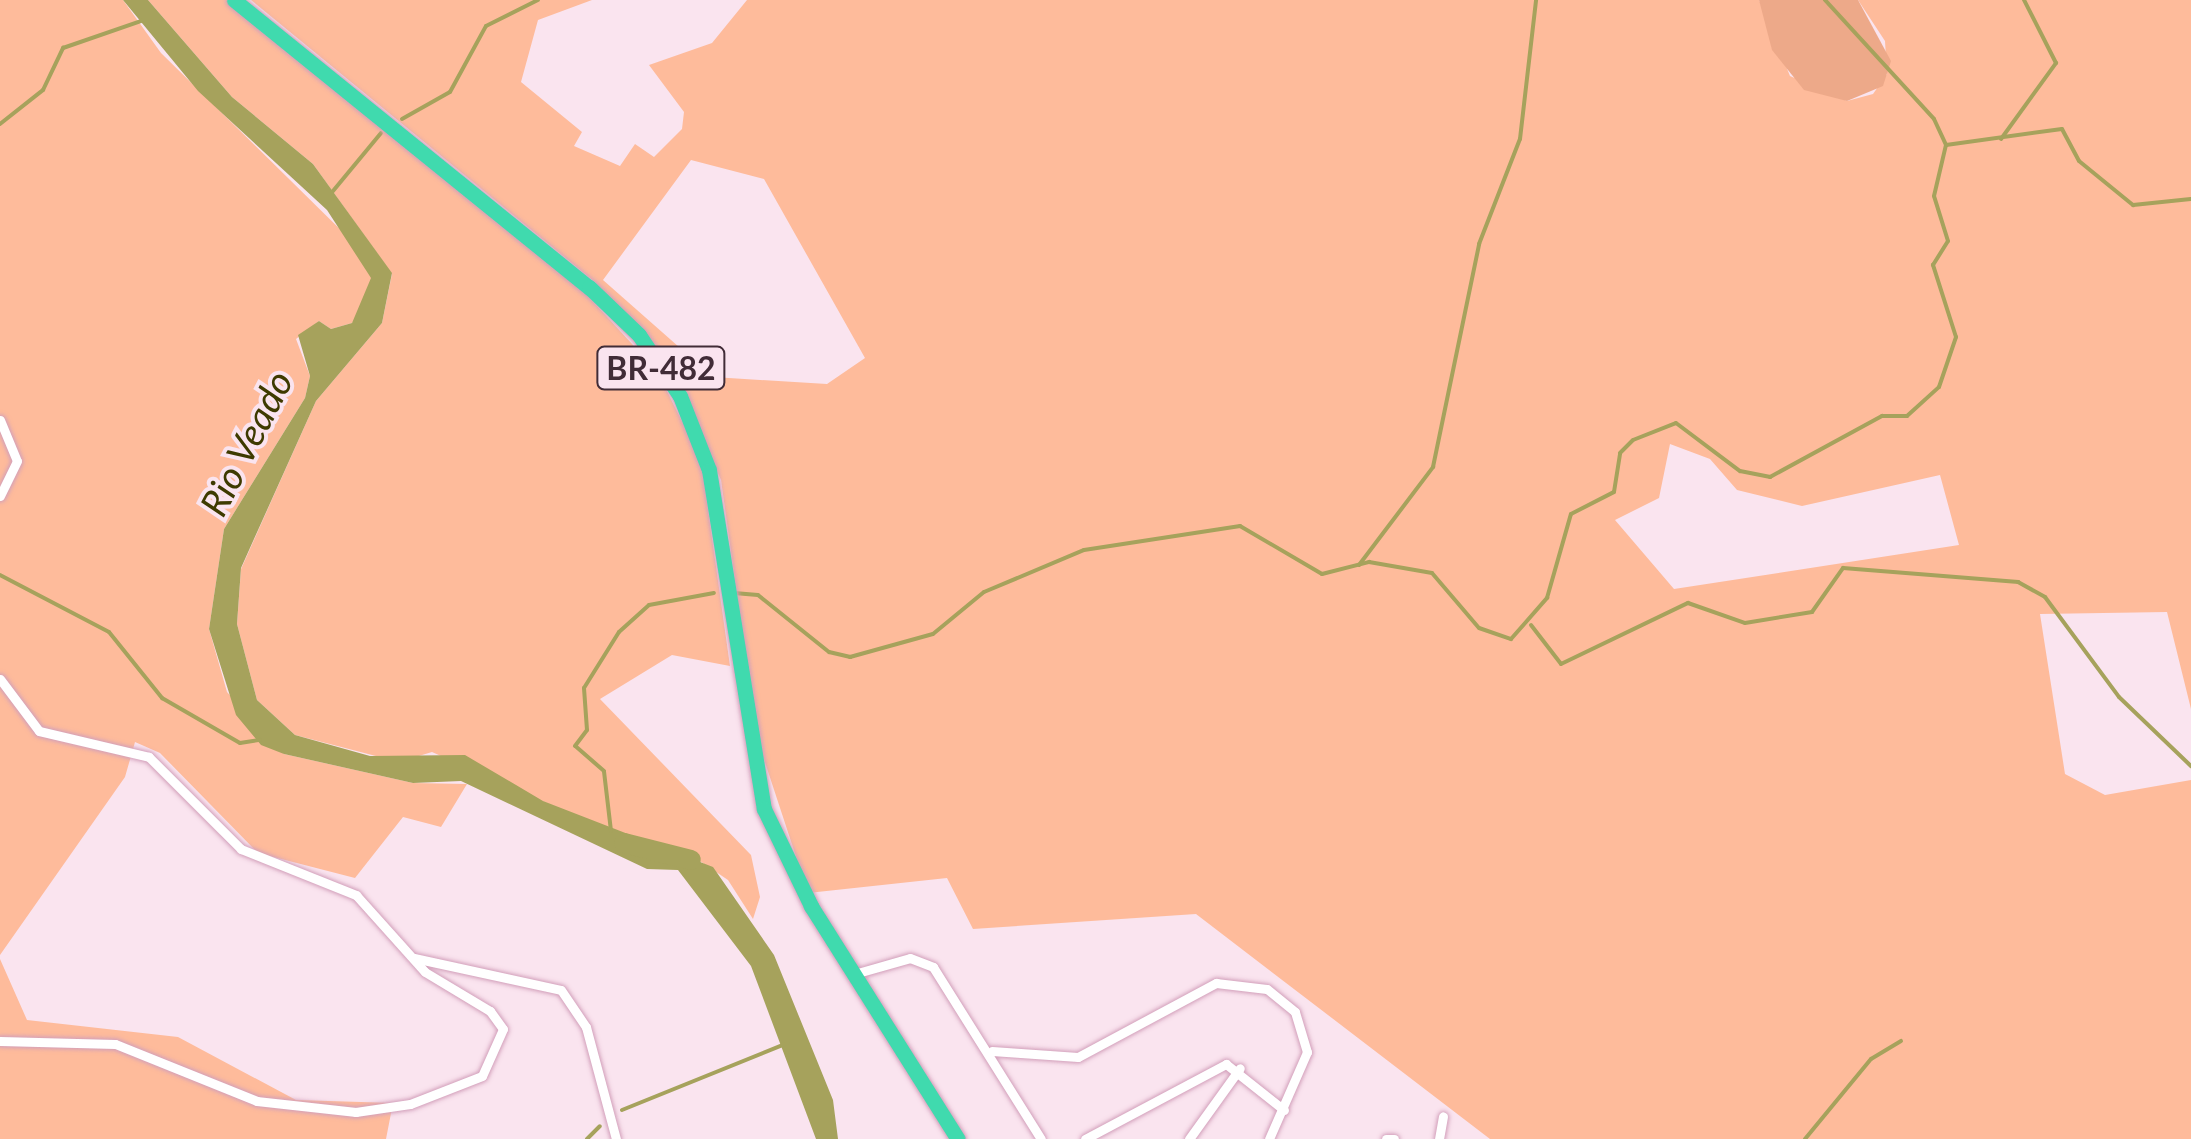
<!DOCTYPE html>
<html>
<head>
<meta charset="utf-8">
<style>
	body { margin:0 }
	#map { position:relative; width:2191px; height:1139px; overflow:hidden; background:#fae4ef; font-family:Lato,sans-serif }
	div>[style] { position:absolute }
	.green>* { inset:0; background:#febb9b }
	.forest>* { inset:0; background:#eda989 }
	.water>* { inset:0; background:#a6a25c }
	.stream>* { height:4px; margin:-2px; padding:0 2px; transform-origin:2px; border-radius:2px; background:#a6a25c }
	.river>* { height:20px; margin:-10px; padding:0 10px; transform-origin:10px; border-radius:10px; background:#a6a25c }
	.roads { filter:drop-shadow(0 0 2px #d29fba) drop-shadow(0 0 2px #d29fba) }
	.minor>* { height:9px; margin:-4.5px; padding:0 4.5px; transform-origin:4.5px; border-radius:4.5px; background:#fff }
	.trunk>* { height:15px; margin:-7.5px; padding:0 7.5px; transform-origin:7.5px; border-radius:7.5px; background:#40daae }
	span { translate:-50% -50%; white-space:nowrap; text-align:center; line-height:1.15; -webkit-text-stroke:8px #fae4ef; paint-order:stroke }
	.shield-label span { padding:2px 8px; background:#fae4ef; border:2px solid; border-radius:8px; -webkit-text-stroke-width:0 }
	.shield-label { font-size:32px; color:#412c37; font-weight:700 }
	.water-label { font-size:38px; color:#3e3a00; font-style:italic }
</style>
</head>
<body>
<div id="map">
	<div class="green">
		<div style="clip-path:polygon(0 0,123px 0,161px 53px,354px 243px,372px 278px,365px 305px,352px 323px,331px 329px,319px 321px,296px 339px,310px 376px,305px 398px,224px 529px,209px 629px,227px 692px,284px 754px,413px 783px,467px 784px,441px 827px,403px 817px,355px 878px,258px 853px,160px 753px,135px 742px,125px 777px,0 955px)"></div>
		<div style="clip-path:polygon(148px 0,230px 0,585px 293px,657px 371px,701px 460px,730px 666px,672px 655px,600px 699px,751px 855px,760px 897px,753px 919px,728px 880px,685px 851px,634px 842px,432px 752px,399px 762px,295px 735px,257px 700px,237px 624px,241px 569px,316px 401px,382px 323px,392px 274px,313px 164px,232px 97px)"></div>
		<div style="clip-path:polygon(evenodd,251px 0,592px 0,538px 20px,521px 82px,582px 132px,574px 146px,620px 166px,635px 144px,654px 157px,682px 129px,684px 112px,649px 65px,712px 43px,747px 0,1759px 0,1790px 76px,1847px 101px,1873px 94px,1887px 74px,1885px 41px,1858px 0,2191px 0,2191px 709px,2167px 612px,2040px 614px,2065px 774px,2105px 795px,2191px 780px,2191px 1139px,1490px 1139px,1196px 914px,973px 929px,947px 878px,808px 893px,757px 738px,721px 480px,676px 374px,595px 282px,251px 0,691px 160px,764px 179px,865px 358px,827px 384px,713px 377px,603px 280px,691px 160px,251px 0,1670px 444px,1710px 459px,1737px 490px,1802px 506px,1940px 475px,1959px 545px,1674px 589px,1615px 520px,1659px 498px,1670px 444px)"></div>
		<div style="clip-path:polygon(0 959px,27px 1020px,178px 1037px,296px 1100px,393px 1103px,386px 1139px,0 1139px)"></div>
	</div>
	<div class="forest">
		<div style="clip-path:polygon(1759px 0,1858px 0,1891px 61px,1883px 86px,1847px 101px,1804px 90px,1772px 50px)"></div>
	</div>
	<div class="water">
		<div style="clip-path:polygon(123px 0,148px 0,232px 97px,313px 164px,392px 273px,382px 323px,316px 401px,241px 568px,237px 624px,257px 700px,295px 735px,370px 756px,465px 755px,543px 801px,713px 867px,774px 955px,833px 1100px,838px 1139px,816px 1139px,751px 966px,678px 870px,647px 869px,461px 781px,413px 783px,284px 754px,261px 745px,236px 715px,209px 629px,224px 529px,305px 398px,310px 376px,298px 335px,319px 321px,331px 329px,352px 323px,371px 278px,327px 210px,198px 91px)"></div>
	</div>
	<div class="stream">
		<div style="left:1825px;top:0;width:161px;rotate:47.5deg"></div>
		<div style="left:1934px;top:119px;width:29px;rotate:65deg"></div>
		<div style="left:402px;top:119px;width:55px;rotate:-29.4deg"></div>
		<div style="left:450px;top:92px;width:75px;rotate:-61.4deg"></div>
		<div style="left:486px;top:26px;width:58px;rotate:-26.6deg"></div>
		<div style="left:0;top:124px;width:55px;rotate:-38.3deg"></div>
		<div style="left:43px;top:90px;width:47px;rotate:-64.5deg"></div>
		<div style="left:63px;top:48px;width:83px;rotate:-19.1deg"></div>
		<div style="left:2001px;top:139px;width:94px;rotate:-54.1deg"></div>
		<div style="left:2056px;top:63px;width:71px;rotate:-116.9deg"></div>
		<div style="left:333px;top:191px;width:75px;rotate:-50.4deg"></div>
		<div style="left:1359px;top:565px;width:123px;rotate:-52.9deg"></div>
		<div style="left:1433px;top:467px;width:228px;rotate:-78.3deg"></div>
		<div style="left:1479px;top:244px;width:113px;rotate:-68.7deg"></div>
		<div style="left:1520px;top:139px;width:140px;rotate:-83.4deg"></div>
		<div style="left:0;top:575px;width:123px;rotate:27.6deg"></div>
		<div style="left:109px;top:632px;width:85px;rotate:51.2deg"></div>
		<div style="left:162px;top:698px;width:90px;rotate:30deg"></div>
		<div style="left:240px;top:743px;width:20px;rotate:-9deg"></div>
		<div style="left:734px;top:593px;width:24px;rotate:5deg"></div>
		<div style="left:758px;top:595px;width:91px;rotate:38.8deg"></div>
		<div style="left:829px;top:652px;width:22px;rotate:13deg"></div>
		<div style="left:850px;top:657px;width:86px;rotate:-15.5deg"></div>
		<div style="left:933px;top:634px;width:66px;rotate:-39.5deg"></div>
		<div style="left:984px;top:592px;width:108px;rotate:-22.8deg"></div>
		<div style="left:1084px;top:550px;width:158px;rotate:-8.7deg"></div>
		<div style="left:1240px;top:526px;width:95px;rotate:30.3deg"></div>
		<div style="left:1322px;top:574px;width:49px;rotate:-14.3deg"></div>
		<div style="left:1369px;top:562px;width:64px;rotate:9.9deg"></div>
		<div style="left:1432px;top:573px;width:72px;rotate:49.5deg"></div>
		<div style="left:1479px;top:628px;width:34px;rotate:19deg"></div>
		<div style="left:1511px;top:639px;width:55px;rotate:-48.7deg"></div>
		<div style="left:1547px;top:598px;width:87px;rotate:-74.1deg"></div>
		<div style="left:1571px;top:514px;width:48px;rotate:-27.1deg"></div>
		<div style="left:1614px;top:492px;width:39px;rotate:-81deg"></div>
		<div style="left:1620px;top:453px;width:18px;rotate:-45deg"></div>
		<div style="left:1633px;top:440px;width:46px;rotate:-21.6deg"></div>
		<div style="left:1676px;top:423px;width:80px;rotate:36.9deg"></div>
		<div style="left:1740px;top:471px;width:31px;rotate:11deg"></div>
		<div style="left:1770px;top:477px;width:128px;rotate:-28.6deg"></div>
		<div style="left:1882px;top:416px;width:25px"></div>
		<div style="left:1907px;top:416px;width:43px;rotate:-42.2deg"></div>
		<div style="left:1939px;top:387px;width:53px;rotate:-71.2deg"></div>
		<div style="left:1956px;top:337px;width:76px;rotate:-107.7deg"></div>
		<div style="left:1933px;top:265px;width:28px;rotate:-58deg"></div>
		<div style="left:1948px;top:241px;width:47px;rotate:-107.3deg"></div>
		<div style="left:1934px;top:196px;width:52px;rotate:-76.8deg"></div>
		<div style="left:1946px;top:145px;width:117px;rotate:-7.9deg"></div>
		<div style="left:2062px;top:129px;width:36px;rotate:62deg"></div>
		<div style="left:2079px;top:161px;width:70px;rotate:39.2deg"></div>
		<div style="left:2133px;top:205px;width:58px;rotate:-5.9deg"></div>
		<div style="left:1531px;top:625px;width:49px;rotate:52.4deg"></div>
		<div style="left:1561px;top:664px;width:141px;rotate:-25.7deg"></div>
		<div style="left:1688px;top:603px;width:60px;rotate:19.3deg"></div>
		<div style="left:1745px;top:623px;width:68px;rotate:-9.3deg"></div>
		<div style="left:1812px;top:612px;width:54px;rotate:-54.8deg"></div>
		<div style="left:1843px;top:568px;width:176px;rotate:4.6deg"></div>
		<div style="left:2018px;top:582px;width:31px;rotate:29deg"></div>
		<div style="left:2045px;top:597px;width:124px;rotate:53.5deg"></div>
		<div style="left:2119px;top:697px;width:100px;rotate:43.8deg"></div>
		<div style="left:611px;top:831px;width:60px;rotate:-96.7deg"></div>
		<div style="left:604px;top:771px;width:38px;rotate:-139deg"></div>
		<div style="left:575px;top:746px;width:20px;rotate:-53deg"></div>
		<div style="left:587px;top:730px;width:42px;rotate:-94.1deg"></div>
		<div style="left:584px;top:688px;width:66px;rotate:-58deg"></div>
		<div style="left:619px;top:632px;width:40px;rotate:-42deg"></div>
		<div style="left:649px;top:605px;width:66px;rotate:-10.5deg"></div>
		<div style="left:622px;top:1110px;width:179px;rotate:-22deg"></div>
		<div style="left:587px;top:1139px;width:18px;rotate:-45deg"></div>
		<div style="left:1805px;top:1139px;width:104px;rotate:-50.5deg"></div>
		<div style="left:1871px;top:1059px;width:35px;rotate:-31deg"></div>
	</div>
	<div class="river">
		<div style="left:624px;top:843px;width:69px;rotate:14.2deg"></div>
	</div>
	<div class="roads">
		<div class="minor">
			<div style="left:0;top:420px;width:44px;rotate:67.5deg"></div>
			<div style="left:17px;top:461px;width:39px;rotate:116deg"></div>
			<div style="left:0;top:679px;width:65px;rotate:53.1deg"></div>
			<div style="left:39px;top:731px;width:113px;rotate:13.3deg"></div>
			<div style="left:149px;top:757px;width:130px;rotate:45deg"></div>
			<div style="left:241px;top:849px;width:124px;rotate:21.8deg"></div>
			<div style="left:356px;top:895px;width:103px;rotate:48.1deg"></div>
			<div style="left:425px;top:972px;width:76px;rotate:31deg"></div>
			<div style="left:490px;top:1011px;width:22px;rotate:54deg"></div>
			<div style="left:503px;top:1029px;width:51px;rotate:114.1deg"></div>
			<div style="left:482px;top:1076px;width:77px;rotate:158.7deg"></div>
			<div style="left:410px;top:1104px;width:55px;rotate:171.6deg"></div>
			<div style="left:356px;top:1112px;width:100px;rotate:-173.7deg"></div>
			<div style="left:257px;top:1101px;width:153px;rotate:-158.1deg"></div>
			<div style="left:115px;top:1044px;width:115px;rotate:-178.5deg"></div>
			<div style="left:414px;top:958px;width:150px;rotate:12.3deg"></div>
			<div style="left:561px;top:990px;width:45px;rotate:56deg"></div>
			<div style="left:586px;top:1027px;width:116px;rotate:75deg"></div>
			<div style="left:854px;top:974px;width:58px;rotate:-15.9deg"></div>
			<div style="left:910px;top:958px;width:25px;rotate:21deg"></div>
			<div style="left:933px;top:967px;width:203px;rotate:57.9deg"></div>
			<div style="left:992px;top:1051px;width:86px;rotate:4deg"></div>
			<div style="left:1078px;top:1057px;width:157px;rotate:-28.2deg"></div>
			<div style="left:1216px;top:983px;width:51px;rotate:6.7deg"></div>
			<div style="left:1267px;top:989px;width:36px;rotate:39deg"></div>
			<div style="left:1295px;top:1012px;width:42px;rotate:73.3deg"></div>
			<div style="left:1307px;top:1052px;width:95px;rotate:113.6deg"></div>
			<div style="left:1085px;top:1139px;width:160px;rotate:-28deg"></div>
			<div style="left:1226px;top:1064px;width:74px;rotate:38.4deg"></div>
			<div style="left:1189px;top:1139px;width:87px;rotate:-54.3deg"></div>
			<div style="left:1386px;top:1139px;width:8px"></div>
			<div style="left:1439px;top:1139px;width:23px;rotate:-80deg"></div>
		</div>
		<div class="trunk">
			<div style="left:234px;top:0;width:457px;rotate:39deg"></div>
			<div style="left:589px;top:287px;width:69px;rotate:43.8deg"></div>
			<div style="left:639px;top:335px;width:73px;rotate:56.1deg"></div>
			<div style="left:680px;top:396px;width:79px;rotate:68.6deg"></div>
			<div style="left:709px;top:470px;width:343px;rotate:80.8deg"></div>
			<div style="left:764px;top:809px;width:108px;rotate:64.1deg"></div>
			<div style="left:811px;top:906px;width:275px;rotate:57.8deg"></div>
		</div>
	</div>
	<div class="shield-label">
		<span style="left:661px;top:368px">BR-482</span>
	</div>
	<div class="water-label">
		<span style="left:246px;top:443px;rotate:-63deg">Rio Veado</span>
	</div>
</div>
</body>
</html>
